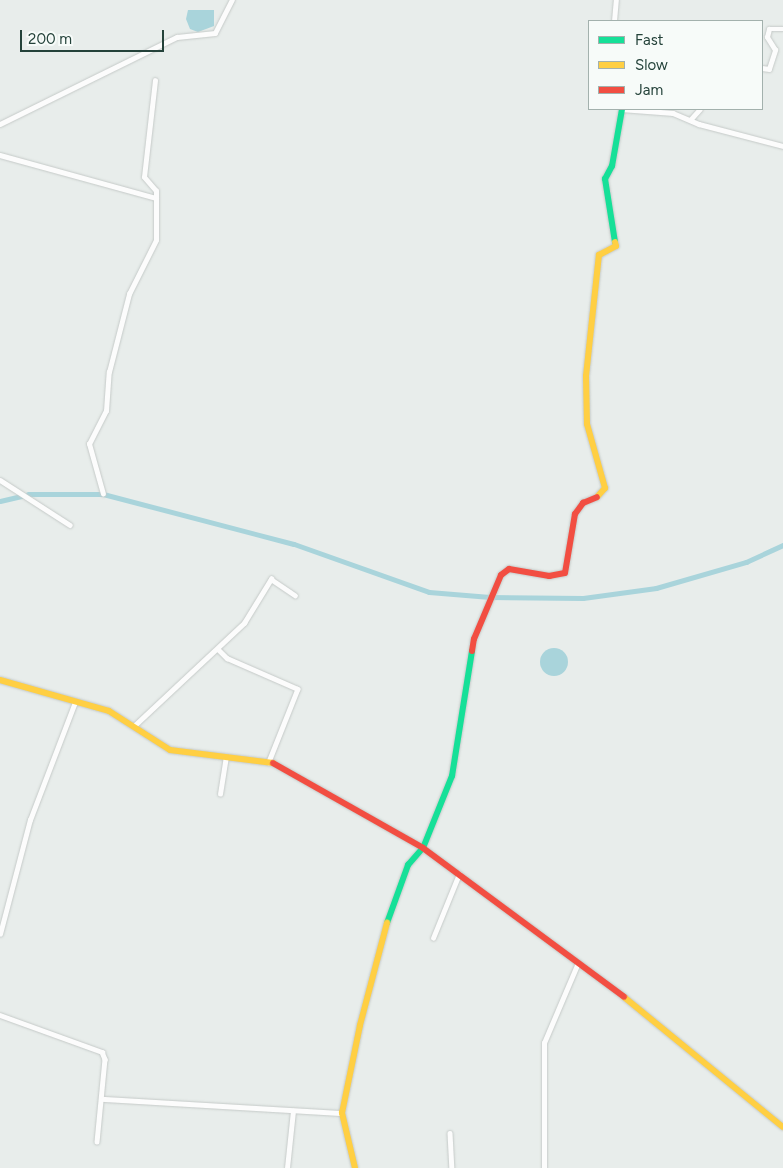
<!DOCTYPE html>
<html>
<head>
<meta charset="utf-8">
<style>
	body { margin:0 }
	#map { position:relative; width:783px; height:1168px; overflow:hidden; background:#e8edeb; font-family:Figtree,sans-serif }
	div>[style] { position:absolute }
	.water>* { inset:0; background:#a9d4db }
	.round { border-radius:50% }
	.canal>* { height:5px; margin:-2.5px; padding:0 2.5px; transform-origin:2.5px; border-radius:2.5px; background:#a9d4db }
	.roads { filter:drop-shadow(0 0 1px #c5cac8) drop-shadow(0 0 1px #c5cac8) }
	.street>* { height:4.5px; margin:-2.25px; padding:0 2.25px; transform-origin:2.25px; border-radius:2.25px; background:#fcfcfc }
	.fast>* { height:6px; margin:-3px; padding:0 3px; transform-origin:3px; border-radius:3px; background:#16e098 }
	.slow>* { height:6px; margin:-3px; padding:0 3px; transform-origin:3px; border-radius:3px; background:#ffcf43 }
	.jam>* { height:6px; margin:-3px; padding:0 3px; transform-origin:3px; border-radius:3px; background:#f24e42 }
	span { translate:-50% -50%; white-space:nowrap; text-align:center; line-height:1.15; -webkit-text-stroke:5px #f7fbf9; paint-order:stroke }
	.legend { position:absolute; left:588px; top:20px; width:175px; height:90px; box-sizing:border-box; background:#f7fbf9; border:1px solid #a3b1ad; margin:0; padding:6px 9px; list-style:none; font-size:15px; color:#24423a }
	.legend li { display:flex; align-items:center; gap:10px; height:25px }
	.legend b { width:25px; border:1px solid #a3b1ad }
	.scale { position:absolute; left:20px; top:30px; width:144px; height:22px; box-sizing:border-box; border:2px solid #24423a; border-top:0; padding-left:6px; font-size:15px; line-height:18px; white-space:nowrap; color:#24423a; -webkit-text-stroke:4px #f7fbf9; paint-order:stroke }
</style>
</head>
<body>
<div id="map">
	<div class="water">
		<div style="clip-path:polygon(188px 10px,214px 10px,214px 26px,198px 32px,190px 29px,186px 19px)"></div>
		<div class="round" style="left:540px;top:648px;width:28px;height:28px"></div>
	</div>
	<div class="canal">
		<div style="left:28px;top:494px;width:75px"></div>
		<div style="left:103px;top:494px;width:197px;rotate:14.7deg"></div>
		<div style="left:294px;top:544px;width:143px;rotate:19.6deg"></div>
		<div style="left:429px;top:592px;width:61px;rotate:4.7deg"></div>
		<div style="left:490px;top:597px;width:93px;rotate:0.6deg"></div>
		<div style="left:583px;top:598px;width:74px;rotate:-7.8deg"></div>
		<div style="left:656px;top:588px;width:94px;rotate:-16.1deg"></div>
		<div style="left:746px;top:562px;width:41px;rotate:-24.7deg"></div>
		<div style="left:0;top:501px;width:22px;rotate:-13deg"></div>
	</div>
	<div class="roads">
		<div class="street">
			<div style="left:614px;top:21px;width:21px;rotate:-85deg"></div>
			<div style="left:762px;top:68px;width:7px;rotate:8deg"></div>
			<div style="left:769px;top:69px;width:20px;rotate:-72deg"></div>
			<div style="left:775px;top:50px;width:15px;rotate:-122deg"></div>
			<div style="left:767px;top:37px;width:8px;rotate:-76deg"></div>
			<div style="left:769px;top:29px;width:14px"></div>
			<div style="left:621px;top:109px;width:52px;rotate:4.4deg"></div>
			<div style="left:673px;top:113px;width:28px;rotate:23deg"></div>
			<div style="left:699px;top:124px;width:87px;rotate:14.7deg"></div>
			<div style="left:691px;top:119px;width:13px;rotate:-48deg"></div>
			<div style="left:0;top:124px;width:197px;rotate:-26.2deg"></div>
			<div style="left:177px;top:37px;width:38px;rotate:-6deg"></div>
			<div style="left:215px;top:33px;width:37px;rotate:-63deg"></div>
			<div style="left:0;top:155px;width:162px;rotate:15.4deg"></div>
			<div style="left:0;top:480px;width:83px;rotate:32.7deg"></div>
			<div style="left:103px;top:494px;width:52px;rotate:-105.6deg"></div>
			<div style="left:89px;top:444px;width:37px;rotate:-63deg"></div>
			<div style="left:106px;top:411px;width:39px;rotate:-86deg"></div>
			<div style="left:109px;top:372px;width:81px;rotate:-75.6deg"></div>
			<div style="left:129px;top:294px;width:60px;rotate:-63.4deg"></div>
			<div style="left:156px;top:240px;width:49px;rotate:-90deg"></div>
			<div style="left:156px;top:191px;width:18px;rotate:-131deg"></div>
			<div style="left:144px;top:177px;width:97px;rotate:-83.5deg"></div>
			<div style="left:218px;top:649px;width:13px;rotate:45deg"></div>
			<div style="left:227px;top:658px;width:77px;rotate:23.6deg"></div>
			<div style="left:298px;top:689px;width:79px;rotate:111.7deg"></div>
			<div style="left:134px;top:726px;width:151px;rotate:-43.1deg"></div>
			<div style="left:244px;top:623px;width:52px;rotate:-58.5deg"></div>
			<div style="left:271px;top:579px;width:29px;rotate:34deg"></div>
			<div style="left:220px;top:794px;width:37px;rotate:-81deg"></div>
			<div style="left:0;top:934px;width:118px;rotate:-75.3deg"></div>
			<div style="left:30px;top:820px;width:126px;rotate:-69.1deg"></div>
			<div style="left:433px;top:938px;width:69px;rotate:-67.9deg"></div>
			<div style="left:0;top:1015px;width:109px;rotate:19.9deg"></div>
			<div style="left:102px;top:1052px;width:8px;rotate:67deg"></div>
			<div style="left:105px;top:1059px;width:83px;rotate:95.5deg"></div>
			<div style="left:103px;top:1099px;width:239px;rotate:3.4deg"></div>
			<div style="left:450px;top:1133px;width:35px;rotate:87deg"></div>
			<div style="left:287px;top:1168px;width:57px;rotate:-84deg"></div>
			<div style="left:544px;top:1168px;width:125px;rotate:-90deg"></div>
			<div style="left:544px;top:1043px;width:87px;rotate:-67deg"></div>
		</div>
		<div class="fast">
			<div style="left:615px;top:242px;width:64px;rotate:-99deg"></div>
			<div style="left:605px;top:179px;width:15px;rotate:-62deg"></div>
			<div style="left:612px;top:166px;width:58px;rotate:-80deg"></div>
			<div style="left:387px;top:923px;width:62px;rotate:-70.1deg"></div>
			<div style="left:408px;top:865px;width:23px;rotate:-49deg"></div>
			<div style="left:423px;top:848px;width:78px;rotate:-68.1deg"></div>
			<div style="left:452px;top:776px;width:127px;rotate:-80.9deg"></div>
		</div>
		<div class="slow">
			<div style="left:597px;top:497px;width:12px;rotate:-48deg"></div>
			<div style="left:605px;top:488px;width:66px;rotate:-105.7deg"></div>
			<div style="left:587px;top:424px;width:48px;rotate:-91.2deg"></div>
			<div style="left:586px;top:376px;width:122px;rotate:-83.9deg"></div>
			<div style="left:599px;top:255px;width:19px;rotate:-28deg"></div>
			<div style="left:616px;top:246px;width:4px;rotate:-104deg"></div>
			<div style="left:0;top:680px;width:113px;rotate:15.9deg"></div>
			<div style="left:109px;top:711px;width:72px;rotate:32.6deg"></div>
			<div style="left:170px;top:750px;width:104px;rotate:7.2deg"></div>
			<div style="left:624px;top:997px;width:205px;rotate:39.3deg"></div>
			<div style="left:355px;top:1168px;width:57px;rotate:-103.3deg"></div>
			<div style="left:342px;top:1113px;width:90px;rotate:-78.4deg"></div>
			<div style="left:360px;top:1025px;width:106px;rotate:-75.2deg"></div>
		</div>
		<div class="jam">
			<div style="left:472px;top:651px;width:12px;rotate:-81deg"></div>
			<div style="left:474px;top:639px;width:69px;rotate:-67.1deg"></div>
			<div style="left:501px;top:575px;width:10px;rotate:-37deg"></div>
			<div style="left:509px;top:569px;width:41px;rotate:9.9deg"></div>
			<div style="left:549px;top:576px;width:16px;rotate:-11deg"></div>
			<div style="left:565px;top:573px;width:60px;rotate:-80.4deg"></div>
			<div style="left:575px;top:514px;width:14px;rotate:-54deg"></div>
			<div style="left:583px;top:503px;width:15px;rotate:-23deg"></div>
			<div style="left:273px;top:763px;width:172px;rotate:29.5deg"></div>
			<div style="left:423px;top:848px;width:250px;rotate:36.5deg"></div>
		</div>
	</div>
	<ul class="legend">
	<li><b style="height:6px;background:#16e098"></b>Fast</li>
	<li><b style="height:6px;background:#ffcf43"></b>Slow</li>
	<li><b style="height:6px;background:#f24e42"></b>Jam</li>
	</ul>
	<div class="scale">200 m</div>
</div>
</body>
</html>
